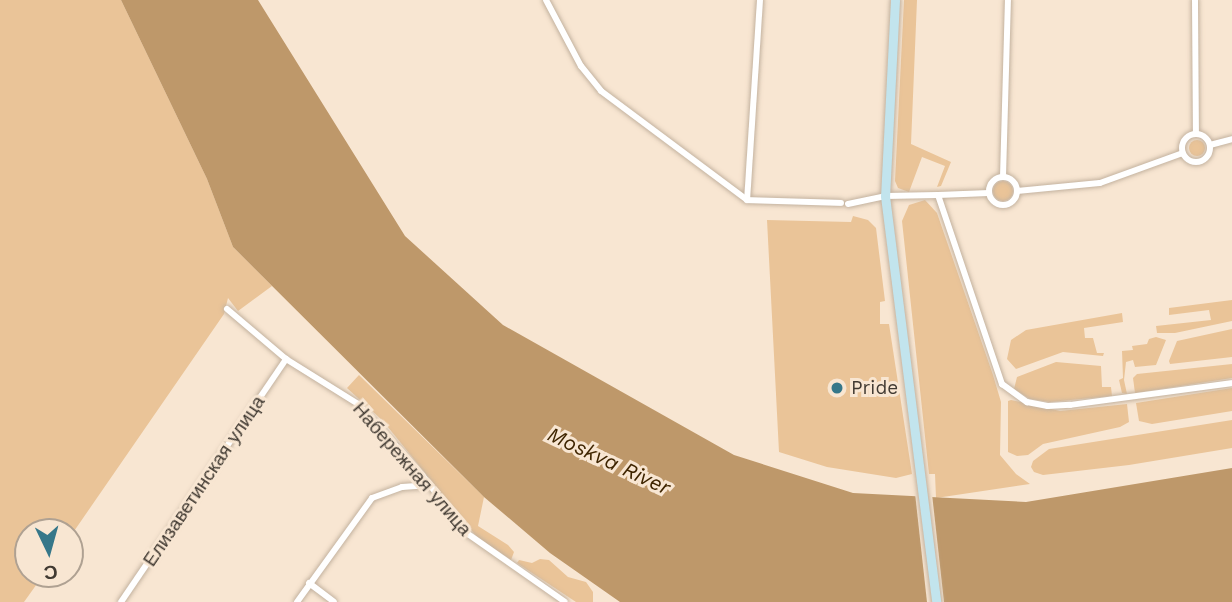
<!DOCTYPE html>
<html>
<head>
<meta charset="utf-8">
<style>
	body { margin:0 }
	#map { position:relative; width:1232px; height:602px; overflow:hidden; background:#f8e6d2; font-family:"Work Sans",sans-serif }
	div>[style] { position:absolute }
	.green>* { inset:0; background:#eac498 }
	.round { border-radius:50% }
	.water>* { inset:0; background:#be986a }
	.pier>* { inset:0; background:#f8e6d2 }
	.roads { filter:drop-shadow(0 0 2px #c3b29f) drop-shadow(0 0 2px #c3b29f) }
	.minor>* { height:6px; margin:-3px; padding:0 3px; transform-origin:3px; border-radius:3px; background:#fff }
	.minor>.ring { margin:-3px; padding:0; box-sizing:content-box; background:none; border:6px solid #fff; border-radius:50% }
	.secondary>* { height:9px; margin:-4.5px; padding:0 4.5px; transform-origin:4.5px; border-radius:4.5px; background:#c2e4ed }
	.dots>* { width:19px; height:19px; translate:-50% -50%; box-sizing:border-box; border:4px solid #f8e6d2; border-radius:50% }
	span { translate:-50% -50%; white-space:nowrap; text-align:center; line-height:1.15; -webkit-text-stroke:6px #f8e6d2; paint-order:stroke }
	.poi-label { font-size:19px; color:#413a32 }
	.left { translate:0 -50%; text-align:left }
	.street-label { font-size:19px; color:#413a32 }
	.water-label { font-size:21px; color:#3f2500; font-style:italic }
	.north { position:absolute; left:14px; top:518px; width:70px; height:70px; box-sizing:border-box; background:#f8e6d2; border:2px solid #afa192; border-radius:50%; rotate:175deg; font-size:19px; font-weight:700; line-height:28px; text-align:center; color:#413a32 }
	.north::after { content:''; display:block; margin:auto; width:24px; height:32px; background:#367789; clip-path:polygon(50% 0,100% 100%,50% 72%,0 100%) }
</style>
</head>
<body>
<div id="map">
	<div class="green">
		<div style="clip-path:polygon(0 0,121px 0,207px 179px,233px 247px,272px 286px,238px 311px,228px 298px,224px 314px,70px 537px,70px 532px,28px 532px,28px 574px,44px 574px,24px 602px,0 602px)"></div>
		<div style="clip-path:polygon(904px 0,917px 0,911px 144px,951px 162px,941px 186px,937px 187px,945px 166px,922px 157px,909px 192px,898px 188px,895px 181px)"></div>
		<div class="round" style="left:1189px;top:140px;width:16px;height:16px"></div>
		<div class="round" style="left:993px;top:181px;width:20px;height:20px"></div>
		<div style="clip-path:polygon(925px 200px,937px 213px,993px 375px,1001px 402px,1000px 455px,1016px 474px,1030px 484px,936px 498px,935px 474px,929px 474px,902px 221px,909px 205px)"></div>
		<div style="clip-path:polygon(853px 216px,868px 220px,876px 228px,885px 301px,880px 302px,880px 324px,889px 324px,912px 474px,896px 478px,827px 467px,779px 452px,767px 220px,851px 222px)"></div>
		<div style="clip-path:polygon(1232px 300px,1232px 321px,1175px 333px,1157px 333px,1156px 326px,1211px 320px,1209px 310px,1169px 315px,1169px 308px)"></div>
		<div style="clip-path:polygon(1122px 313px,1123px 322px,1084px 328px,1085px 338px,1093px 338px,1097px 353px,1104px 353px,1103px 356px,1063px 352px,1016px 369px,1007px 359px,1011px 340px,1026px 330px)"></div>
		<div style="clip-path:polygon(1232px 329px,1232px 357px,1170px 364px,1169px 361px,1177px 341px)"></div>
		<div style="clip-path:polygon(1156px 337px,1166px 340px,1156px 365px,1135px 367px,1133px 360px,1126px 362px,1124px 380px,1127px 394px,1122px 393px,1119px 380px,1123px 378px,1122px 351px,1133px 350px,1132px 346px,1147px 344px,1149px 339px)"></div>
		<div style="clip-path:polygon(1056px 362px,1101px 366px,1102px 387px,1111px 387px,1112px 396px,1050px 402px,1030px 399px,1014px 389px,1017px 377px)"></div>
		<div style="clip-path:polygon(1232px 364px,1232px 378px,1135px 393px,1133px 378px,1137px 374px)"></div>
		<div style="clip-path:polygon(359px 375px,484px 497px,478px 526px,508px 545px,514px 552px,511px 560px,477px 537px,383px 421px,347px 388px)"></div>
		<div style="clip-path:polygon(1232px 388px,1232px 411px,1152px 424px,1139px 421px,1136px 403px)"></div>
		<div style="clip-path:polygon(1011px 400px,1060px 411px,1127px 404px,1129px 422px,1120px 427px,1043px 444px,1028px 455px,1017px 456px,1008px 452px,1008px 401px)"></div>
		<div style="clip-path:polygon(1232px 420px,1232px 448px,1129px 465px,1043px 475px,1034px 472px,1031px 467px,1033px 461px,1049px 449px)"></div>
		<div style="clip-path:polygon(540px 559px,549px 560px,568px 577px,586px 582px,593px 592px,593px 602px,576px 602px,517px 563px,519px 560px,532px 563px)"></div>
	</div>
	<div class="water">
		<div style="clip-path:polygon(121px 0,258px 0,405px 236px,503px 325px,734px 455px,853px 493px,1026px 502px,1232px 468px,1232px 602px,620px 602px,550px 553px,484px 497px,233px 247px,207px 179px)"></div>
	</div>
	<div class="pier">
		<div style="clip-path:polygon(915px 493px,932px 494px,944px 602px,927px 602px)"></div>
	</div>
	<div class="roads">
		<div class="minor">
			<div style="left:546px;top:0;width:75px;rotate:62.1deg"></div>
			<div style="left:581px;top:66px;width:32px;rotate:51deg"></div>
			<div style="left:601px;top:91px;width:182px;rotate:36.7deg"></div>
			<div style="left:760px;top:0;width:200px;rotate:93.7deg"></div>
			<div style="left:747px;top:200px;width:94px;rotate:1.8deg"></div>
			<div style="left:1195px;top:0;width:134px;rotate:89.6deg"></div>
			<div class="ring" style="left:1182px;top:134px;width:22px;height:22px"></div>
			<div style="left:1210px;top:145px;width:23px;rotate:-15deg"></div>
			<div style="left:1003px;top:177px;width:177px;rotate:-88.4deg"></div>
			<div class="ring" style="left:989px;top:177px;width:22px;height:22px"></div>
			<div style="left:1017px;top:191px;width:83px;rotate:-5.5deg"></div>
			<div style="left:1100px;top:183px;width:88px;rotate:-19.9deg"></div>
			<div style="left:938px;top:195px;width:51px;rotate:-2.2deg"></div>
			<div style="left:848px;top:204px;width:38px;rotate:-12deg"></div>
			<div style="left:885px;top:196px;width:53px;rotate:-1.1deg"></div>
			<div style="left:938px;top:195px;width:200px;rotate:71.3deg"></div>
			<div style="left:1002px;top:384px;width:31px;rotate:36deg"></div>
			<div style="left:1027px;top:402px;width:21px;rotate:11deg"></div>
			<div style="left:1048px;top:406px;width:22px;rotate:-3deg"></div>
			<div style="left:1070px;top:405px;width:163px;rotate:-7.7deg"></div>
			<div style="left:227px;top:309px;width:77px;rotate:40.3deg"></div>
			<div style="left:286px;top:359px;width:85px;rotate:32deg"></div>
			<div style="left:358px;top:404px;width:96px;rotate:48deg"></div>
			<div style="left:422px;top:475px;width:75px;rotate:52.1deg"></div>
			<div style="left:468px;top:534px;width:118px;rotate:35deg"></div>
			<div style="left:309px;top:583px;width:31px;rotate:37deg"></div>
			<div style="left:121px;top:602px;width:294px;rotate:-55.8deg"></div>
			<div style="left:297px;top:602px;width:128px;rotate:-54.2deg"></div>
			<div style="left:372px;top:498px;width:32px;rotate:-20deg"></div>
			<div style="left:402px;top:487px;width:28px;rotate:-4deg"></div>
		</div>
		<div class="secondary">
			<div style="left:895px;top:0;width:196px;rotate:92.9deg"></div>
			<div style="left:885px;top:196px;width:409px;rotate:82.8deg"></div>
		</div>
	</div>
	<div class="dots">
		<div style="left:837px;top:388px;background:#367789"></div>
	</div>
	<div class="poi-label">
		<span class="left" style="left:851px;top:388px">Pride</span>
	</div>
	<div class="street-label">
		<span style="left:412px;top:469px;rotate:49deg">Набережная улица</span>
		<span style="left:204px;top:481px;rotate:-56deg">Елизаветинская улица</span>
	</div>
	<div class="water-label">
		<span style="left:609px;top:461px;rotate:25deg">Moskva River</span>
	</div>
	<div class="north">С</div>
</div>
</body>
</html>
